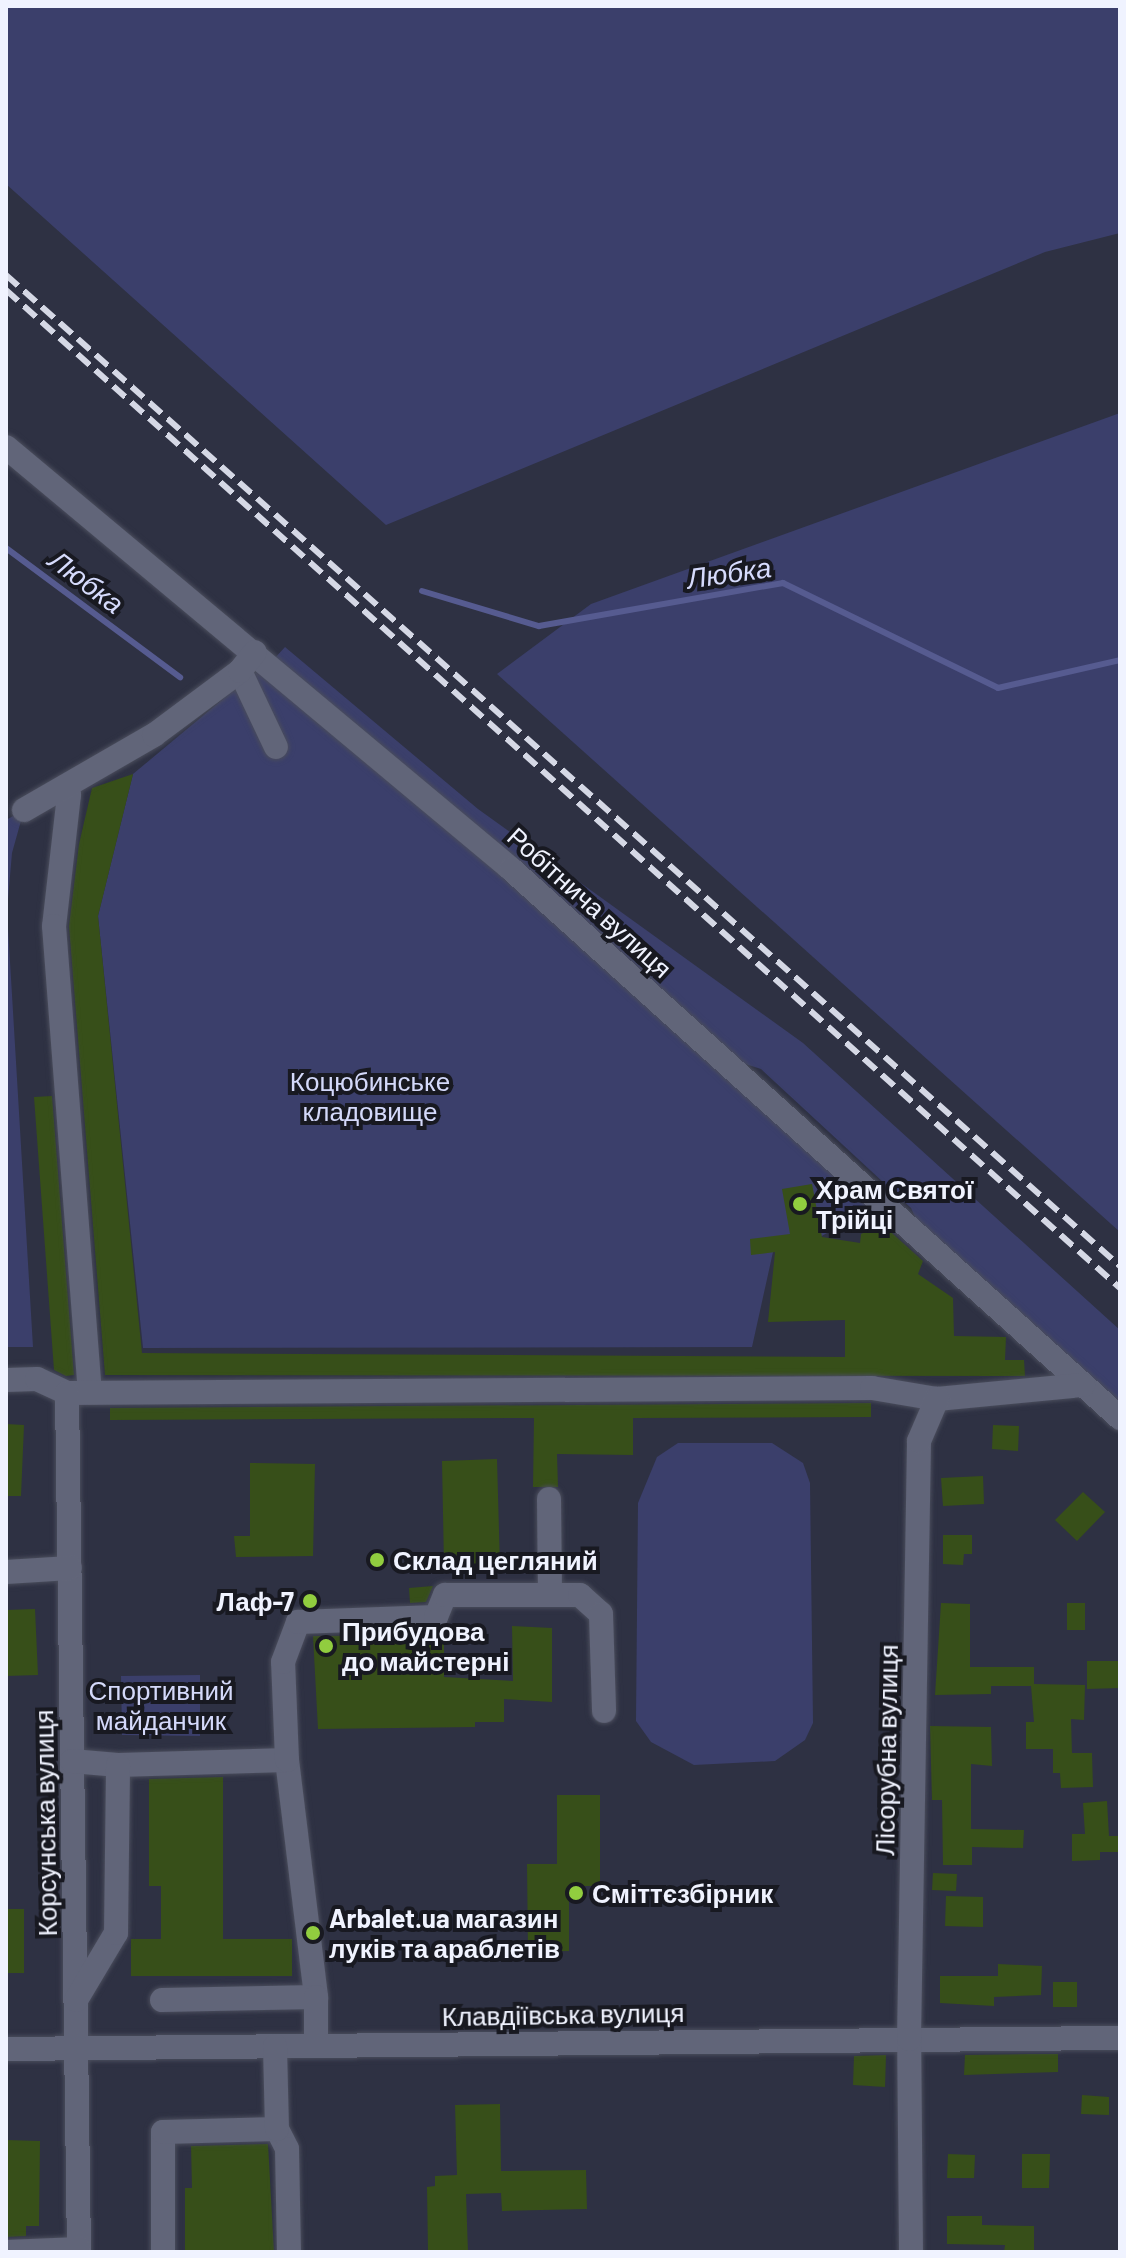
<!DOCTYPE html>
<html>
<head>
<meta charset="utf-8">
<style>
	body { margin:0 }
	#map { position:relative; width:1126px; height:2258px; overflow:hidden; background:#2e3143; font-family:Barlow,sans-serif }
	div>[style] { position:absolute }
	.green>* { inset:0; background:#3b3f6b }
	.stream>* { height:6px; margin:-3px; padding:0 3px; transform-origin:3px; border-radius:3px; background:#565b90 }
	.building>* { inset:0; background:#374f19 }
	.roads { filter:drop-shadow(0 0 2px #4a4d5c) drop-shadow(0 0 2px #4a4d5c) }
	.minor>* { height:24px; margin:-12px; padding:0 12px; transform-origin:12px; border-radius:12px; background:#616579 }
	.rail>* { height:6px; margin-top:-3px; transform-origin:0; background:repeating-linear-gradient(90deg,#d5d8e5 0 16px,transparent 0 24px) }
	.dots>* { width:22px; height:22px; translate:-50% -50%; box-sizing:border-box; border:4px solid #181921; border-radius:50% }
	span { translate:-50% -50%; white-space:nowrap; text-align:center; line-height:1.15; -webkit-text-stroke:8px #181921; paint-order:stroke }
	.street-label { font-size:26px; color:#f0f3ff }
	.park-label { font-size:26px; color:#d4d9fa }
	.poi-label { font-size:26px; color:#f0f3ff; font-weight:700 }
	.left { translate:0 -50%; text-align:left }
	.right { translate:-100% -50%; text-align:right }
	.water-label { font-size:28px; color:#d6dbfc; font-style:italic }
	.frame { position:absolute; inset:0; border:8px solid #f0f3ff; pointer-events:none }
</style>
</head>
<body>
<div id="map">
	<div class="green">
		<div style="clip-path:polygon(6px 6px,1120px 6px,1120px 233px,1045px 252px,386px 525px,6px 184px)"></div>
		<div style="clip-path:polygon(1120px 413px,1120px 1232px,497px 674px,591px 604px)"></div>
		<div style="clip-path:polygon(285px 647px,478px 809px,803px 1043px,1120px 1330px,1120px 1408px,918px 1224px,911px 1208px,761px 1069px,742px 1063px,274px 659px)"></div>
		<div style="clip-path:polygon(259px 669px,503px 877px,873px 1207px,820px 1237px,775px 1243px,752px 1347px,143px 1348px,98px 916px,133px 774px)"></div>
		<div style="clip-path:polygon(24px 810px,12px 853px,7px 911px,33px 1347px,6px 1347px,6px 820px)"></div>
		<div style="clip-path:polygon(678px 1443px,772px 1443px,803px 1463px,810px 1483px,813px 1723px,805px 1740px,775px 1761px,694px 1765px,651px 1742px,636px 1721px,638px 1503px,657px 1457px)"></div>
		<div style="clip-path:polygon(200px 1675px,200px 1736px,122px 1735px,121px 1676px)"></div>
	</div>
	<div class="stream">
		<div style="left:6px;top:548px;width:217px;rotate:36.6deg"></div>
		<div style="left:422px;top:591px;width:122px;rotate:16.7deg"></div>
		<div style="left:539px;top:626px;width:248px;rotate:-10deg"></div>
		<div style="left:783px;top:583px;width:239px;rotate:26deg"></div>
		<div style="left:998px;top:688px;width:125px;rotate:-12.9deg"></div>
	</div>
	<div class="building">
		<div style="clip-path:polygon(133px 774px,98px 916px,142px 1353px,845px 1357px,845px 1320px,768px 1322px,775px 1252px,751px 1255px,750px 1239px,790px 1234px,782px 1189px,812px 1184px,822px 1237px,860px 1243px,861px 1234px,882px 1224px,923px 1261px,918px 1274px,953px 1298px,954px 1336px,1006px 1337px,1005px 1360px,1024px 1360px,1025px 1376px,105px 1375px,69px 926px,79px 844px,92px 788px)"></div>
		<div style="clip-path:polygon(52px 1096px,74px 1375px,66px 1376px,54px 1370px,34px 1097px)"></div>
		<div style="clip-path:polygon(871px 1403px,871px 1417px,633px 1418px,633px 1455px,557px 1454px,558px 1487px,533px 1487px,534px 1418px,110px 1420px,110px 1408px)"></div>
		<div style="clip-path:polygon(6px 1424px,24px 1425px,21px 1496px,6px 1496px)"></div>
		<div style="clip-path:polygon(993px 1425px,1019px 1426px,1018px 1451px,992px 1449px)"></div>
		<div style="clip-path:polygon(497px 1459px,500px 1567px,444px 1565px,442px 1461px)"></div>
		<div style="clip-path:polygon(250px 1463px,315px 1464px,313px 1556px,236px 1557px,234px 1536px,250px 1536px)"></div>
		<div style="clip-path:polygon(983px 1476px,984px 1504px,943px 1506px,941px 1478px)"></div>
		<div style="clip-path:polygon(1083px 1492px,1105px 1512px,1077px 1541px,1055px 1520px)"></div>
		<div style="clip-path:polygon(943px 1535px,972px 1535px,972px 1554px,964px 1554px,963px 1565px,943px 1564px)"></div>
		<div style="clip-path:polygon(433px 1586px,426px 1602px,410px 1603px,409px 1588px)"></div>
		<div style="clip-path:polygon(941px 1603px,970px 1604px,970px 1667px,1034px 1667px,1034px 1684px,1085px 1685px,1084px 1720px,1071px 1719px,1072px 1753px,1092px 1753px,1093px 1787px,1061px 1788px,1060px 1773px,1053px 1773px,1053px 1749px,1026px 1749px,1026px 1722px,1034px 1722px,1031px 1686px,991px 1686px,991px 1694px,935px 1695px)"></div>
		<div style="clip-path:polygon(1067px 1603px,1085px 1603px,1085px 1630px,1067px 1630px)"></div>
		<div style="clip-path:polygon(35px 1609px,38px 1675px,6px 1676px,6px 1610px)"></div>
		<div style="clip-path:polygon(512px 1626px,552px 1628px,552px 1702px,504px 1699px,504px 1722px,475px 1722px,475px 1727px,318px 1729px,313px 1636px,444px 1635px,444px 1677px,513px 1681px)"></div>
		<div style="clip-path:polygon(1087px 1661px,1120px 1661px,1120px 1688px,1087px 1689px)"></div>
		<div style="clip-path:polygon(930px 1726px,991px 1727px,992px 1766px,971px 1764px,971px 1829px,1024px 1830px,1023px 1848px,972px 1847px,972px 1865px,943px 1865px,942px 1800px,932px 1800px)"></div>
		<div style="clip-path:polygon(223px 1777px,223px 1939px,292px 1939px,292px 1976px,131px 1976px,131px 1939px,161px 1939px,161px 1886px,149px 1886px,149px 1779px)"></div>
		<div style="clip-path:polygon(557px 1795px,600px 1795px,600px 1886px,581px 1886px,581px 1896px,569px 1896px,569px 1951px,528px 1952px,527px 1864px,557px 1864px)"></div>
		<div style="clip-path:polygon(1107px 1801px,1109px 1836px,1120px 1836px,1120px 1852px,1100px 1852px,1100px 1860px,1072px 1861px,1072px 1834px,1085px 1834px,1083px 1803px)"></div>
		<div style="clip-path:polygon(933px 1873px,957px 1874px,956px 1891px,932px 1890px)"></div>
		<div style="clip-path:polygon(946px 1896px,983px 1897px,983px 1927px,945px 1926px)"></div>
		<div style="clip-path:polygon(6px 1909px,24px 1909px,24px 1973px,6px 1973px)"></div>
		<div style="clip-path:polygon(998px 1964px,1042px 1966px,1041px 1995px,994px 1997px,994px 2006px,940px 2003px,940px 1976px,998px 1976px)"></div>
		<div style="clip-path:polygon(1053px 1982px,1077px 1982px,1077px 2007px,1053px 2007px)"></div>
		<div style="clip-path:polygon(1029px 2054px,1058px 2054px,1058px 2072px,964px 2075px,965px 2055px)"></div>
		<div style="clip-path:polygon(886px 2055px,885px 2087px,853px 2085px,854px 2056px)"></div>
		<div style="clip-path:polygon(1082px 2095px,1109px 2097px,1109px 2115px,1081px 2114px)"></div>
		<div style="clip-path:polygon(500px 2104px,501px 2171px,586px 2170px,587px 2209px,502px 2211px,501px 2193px,466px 2194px,468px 2252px,428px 2252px,427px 2187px,435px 2186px,435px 2176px,457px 2175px,455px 2105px)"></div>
		<div style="clip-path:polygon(6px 2140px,40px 2141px,39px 2226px,26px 2226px,26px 2236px,6px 2237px)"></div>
		<div style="clip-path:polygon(268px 2144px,274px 2252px,185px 2252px,185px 2188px,192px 2188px,191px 2146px)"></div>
		<div style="clip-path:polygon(948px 2154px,975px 2155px,974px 2178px,947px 2178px)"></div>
		<div style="clip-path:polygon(1022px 2154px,1050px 2154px,1049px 2188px,1022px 2188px)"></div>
		<div style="clip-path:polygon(947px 2216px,982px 2216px,982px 2225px,1034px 2226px,1034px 2252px,1004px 2252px,1005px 2245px,947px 2244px)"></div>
	</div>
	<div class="roads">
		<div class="minor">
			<div style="left:6px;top:447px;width:658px;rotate:39.88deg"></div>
			<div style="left:511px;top:869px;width:820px;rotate:42.03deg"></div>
			<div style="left:240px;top:671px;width:84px;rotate:64.7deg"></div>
			<div style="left:65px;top:787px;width:9px;rotate:63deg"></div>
			<div style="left:69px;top:795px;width:132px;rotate:96.5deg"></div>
			<div style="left:54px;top:926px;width:466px;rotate:85.6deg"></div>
			<div style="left:24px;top:810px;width:150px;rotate:-30deg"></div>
			<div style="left:154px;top:735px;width:107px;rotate:-36.7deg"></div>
			<div style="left:240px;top:671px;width:24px;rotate:-52deg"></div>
			<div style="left:6px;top:1380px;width:31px;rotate:-2deg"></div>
			<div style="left:37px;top:1379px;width:33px;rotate:25deg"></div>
			<div style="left:67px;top:1393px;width:805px;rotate:-0.36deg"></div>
			<div style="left:872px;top:1388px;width:66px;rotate:9.6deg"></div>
			<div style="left:937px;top:1399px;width:147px;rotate:-5.5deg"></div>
			<div style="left:67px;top:1393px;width:859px;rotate:89.2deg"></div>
			<div style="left:549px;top:1499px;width:96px;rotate:89.4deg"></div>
			<div style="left:6px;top:1572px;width:64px;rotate:-3.6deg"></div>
			<div style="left:287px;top:1760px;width:239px;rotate:83deg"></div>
			<div style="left:72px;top:1761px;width:46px;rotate:5deg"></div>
			<div style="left:118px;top:1765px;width:169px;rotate:-1.7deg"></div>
			<div style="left:287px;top:1760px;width:98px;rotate:-92.3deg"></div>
			<div style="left:283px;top:1662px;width:43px;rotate:-69.4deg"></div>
			<div style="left:298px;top:1622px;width:138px;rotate:-2.1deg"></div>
			<div style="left:436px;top:1617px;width:24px;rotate:-68deg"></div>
			<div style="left:445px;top:1595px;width:135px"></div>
			<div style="left:580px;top:1595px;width:28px;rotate:42deg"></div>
			<div style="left:601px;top:1614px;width:97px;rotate:88.2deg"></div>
			<div style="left:76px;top:2000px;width:78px;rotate:-59.2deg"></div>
			<div style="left:116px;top:1933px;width:168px;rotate:-89.3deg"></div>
			<div style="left:162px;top:2000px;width:154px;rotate:-1.1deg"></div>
			<div style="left:316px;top:1997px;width:49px;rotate:90deg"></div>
			<div style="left:6px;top:2049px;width:1114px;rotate:-0.57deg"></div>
			<div style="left:277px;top:2129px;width:22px;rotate:63deg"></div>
			<div style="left:287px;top:2149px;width:103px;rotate:88.9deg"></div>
			<div style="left:6px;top:2252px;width:73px;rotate:-2.4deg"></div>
			<div style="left:163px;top:2252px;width:120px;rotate:-90deg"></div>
			<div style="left:163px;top:2132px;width:114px;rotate:-1.5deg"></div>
			<div style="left:277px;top:2129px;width:83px;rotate:-91.4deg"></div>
			<div style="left:911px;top:2252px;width:213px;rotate:-90.5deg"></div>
			<div style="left:909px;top:2039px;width:598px;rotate:-89.04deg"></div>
			<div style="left:919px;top:1441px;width:46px;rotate:-66.8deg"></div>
		</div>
	</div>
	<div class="rail">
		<div style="left:6px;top:275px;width:1491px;rotate:41.66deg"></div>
		<div style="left:6px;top:290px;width:1496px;rotate:41.86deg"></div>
	</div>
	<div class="dots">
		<div style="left:800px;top:1204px;background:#91cd3f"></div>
		<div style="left:377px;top:1560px;background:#91cd3f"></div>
		<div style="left:310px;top:1601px;background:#91cd3f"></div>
		<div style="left:326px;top:1646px;background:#91cd3f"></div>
		<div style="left:576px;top:1893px;background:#91cd3f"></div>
		<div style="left:313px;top:1933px;background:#91cd3f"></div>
	</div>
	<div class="street-label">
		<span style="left:590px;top:902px;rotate:42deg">Робітнича вулиця</span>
		<span style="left:886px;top:1750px;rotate:-89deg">Лісорубна вулиця</span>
		<span style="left:45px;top:1823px;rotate:-91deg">Корсунська вулиця</span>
		<span style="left:563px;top:2014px;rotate:-1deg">Клавдіївська вулиця</span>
	</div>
	<div class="park-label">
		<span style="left:370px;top:1096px">Коцюбинське<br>кладовище</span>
		<span style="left:161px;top:1705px">Спортивний<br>майданчик</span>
	</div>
	<div class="poi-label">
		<span class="left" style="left:816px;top:1204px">Храм Святої<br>Трійці</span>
		<span class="left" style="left:393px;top:1560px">Склад цегляний</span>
		<span class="right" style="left:294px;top:1601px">Лаф-7</span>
		<span class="left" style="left:342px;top:1646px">Прибудова<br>до майстерні</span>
		<span class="left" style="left:592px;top:1893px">Сміттєзбірник</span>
		<span class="left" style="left:329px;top:1933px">Arbalet.ua магазин<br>луків та араблетів</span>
	</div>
	<div class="water-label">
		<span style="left:729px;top:572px;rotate:-8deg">Любка</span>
		<span style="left:87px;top:581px;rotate:37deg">Любка</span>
	</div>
	<div class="frame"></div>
</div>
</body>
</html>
